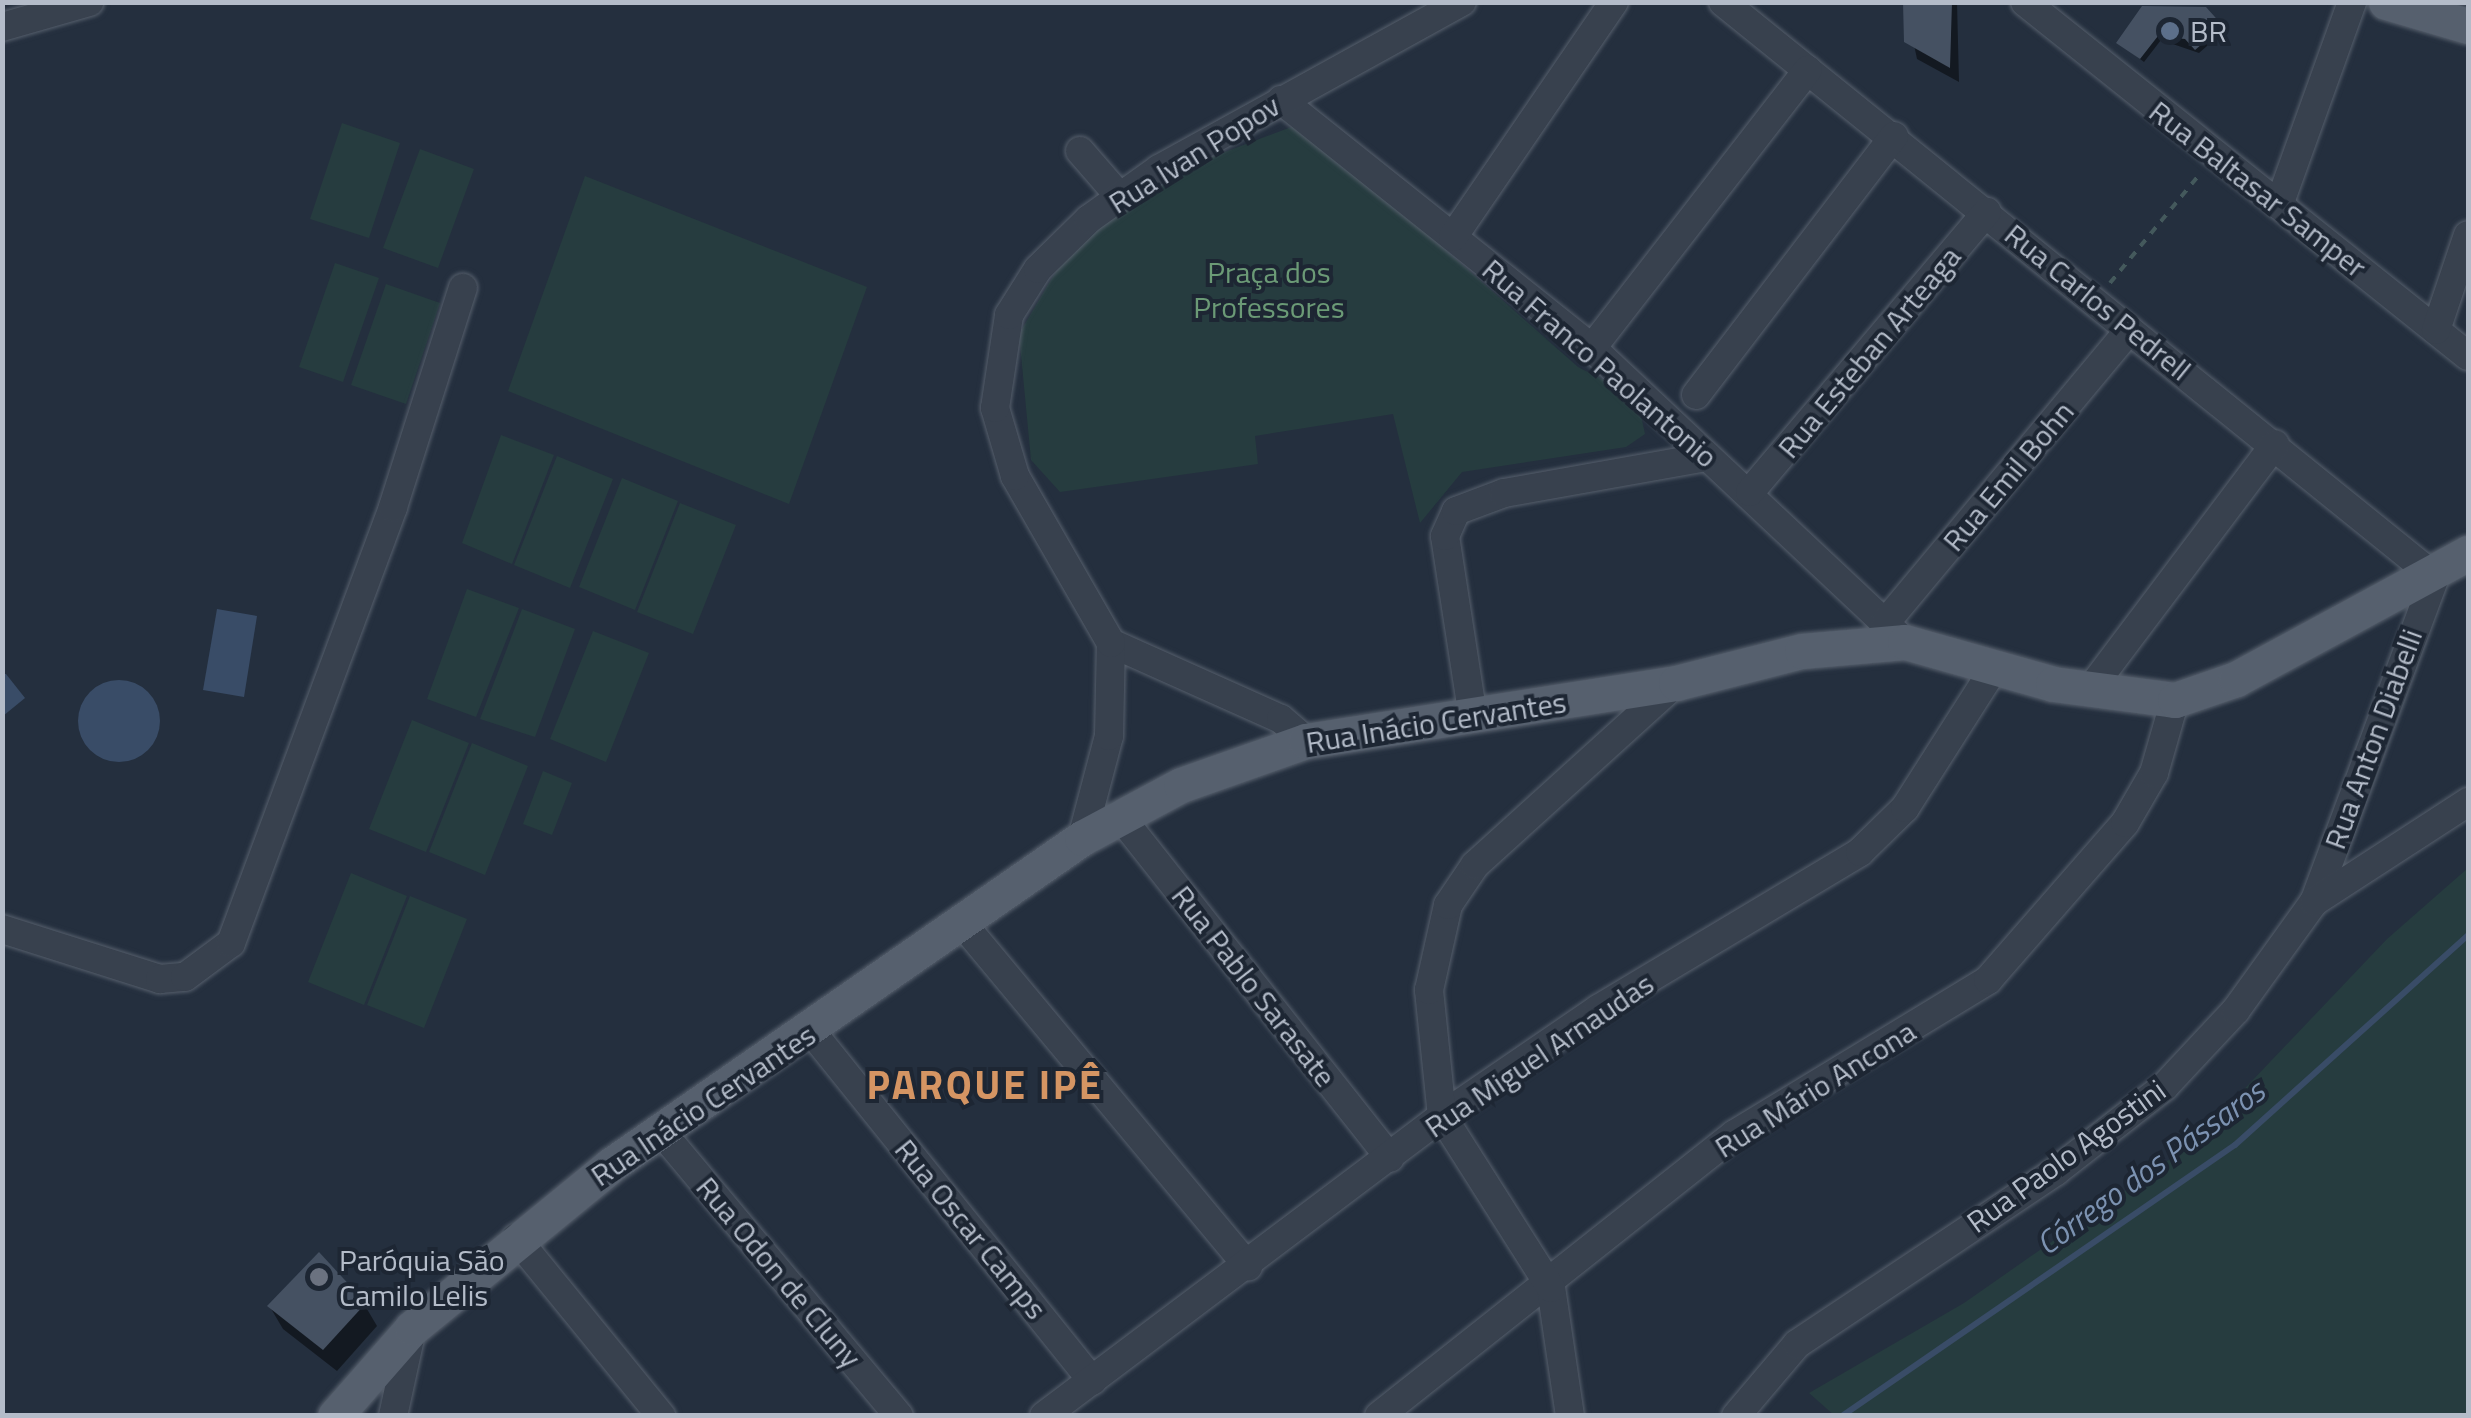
<!DOCTYPE html>
<html>
<head>
<meta charset="utf-8">
<style>
	body { margin:0 }
	#map { position:relative; width:2471px; height:1418px; overflow:hidden; background:#242f3e; font-family:"Titillium Web",sans-serif }
	div>[style] { position:absolute }
	.green>* { inset:0; background:#263c3f }
	.water>* { inset:0; background:#394c67 }
	.round { border-radius:50% }
	.shadow>* { inset:0; background:#0007 }
	.stream>* { height:6px; margin:-3px; padding:0 3px; transform-origin:3px; border-radius:3px; background:#394c67 }
	.building>* { inset:0; background:#455162 }
	.path>* { height:4px; margin-top:-2px; transform-origin:0; background:repeating-linear-gradient(90deg,#44595c 0 8px,transparent 0 16px) }
	.roads { filter:drop-shadow(0 0 2px #565f6c) drop-shadow(0 0 2px #565f6c) }
	.minor>* { height:28px; margin:-14px; padding:0 14px; transform-origin:14px; border-radius:14px; background:#38414e }
	.major>* { height:35px; margin:-17.5px; padding:0 17.5px; transform-origin:17.5px; border-radius:17.5px; background:#56606e }
	.dots>* { width:28px; height:28px; translate:-50% -50%; box-sizing:border-box; border:5px solid #1d2633; border-radius:50% }
	span { translate:-50% -50%; white-space:nowrap; text-align:center; line-height:1.15; -webkit-text-stroke:8px #1d2633; paint-order:stroke }
	.poi-label { font-size:30px; color:#b4bcc9 }
	.left { translate:0 -50%; text-align:left }
	.street-label { font-size:30px; color:#b4bcc9 }
	.park-label { font-size:30px; color:#6b9a76 }
	.water-label { font-size:32px; color:#7c92b1; font-style:italic }
	.district-label { font-size:40px; color:#d59563; font-weight:700; letter-spacing:2.5px }
	.frame { position:absolute; inset:0; border:5px solid #b4bcc9; pointer-events:none }
</style>
</head>
<body>
<div id="map">
	<div class="green">
		<div style="clip-path:polygon(342px 123px,400px 143px,369px 238px,310px 219px)"></div>
		<div style="clip-path:polygon(1302px 123px,1578px 367px,1637px 397px,1645px 434px,1626px 447px,1462px 472px,1420px 523px,1393px 414px,1255px 436px,1258px 464px,1060px 492px,1031px 460px,1019px 334px,1076px 237px,1177px 170px)"></div>
		<div style="clip-path:polygon(420px 149px,474px 169px,438px 268px,383px 248px)"></div>
		<div style="clip-path:polygon(585px 176px,867px 287px,789px 504px,508px 391px)"></div>
		<div style="clip-path:polygon(335px 263px,379px 278px,343px 382px,299px 367px)"></div>
		<div style="clip-path:polygon(386px 284px,440px 303px,406px 404px,351px 385px)"></div>
		<div style="clip-path:polygon(501px 435px,554px 455px,512px 564px,462px 543px)"></div>
		<div style="clip-path:polygon(557px 456px,613px 479px,570px 588px,514px 565px)"></div>
		<div style="clip-path:polygon(622px 478px,678px 501px,635px 610px,579px 587px)"></div>
		<div style="clip-path:polygon(680px 503px,736px 525px,693px 634px,637px 612px)"></div>
		<div style="clip-path:polygon(467px 589px,519px 608px,476px 717px,427px 699px)"></div>
		<div style="clip-path:polygon(522px 609px,575px 629px,535px 737px,480px 719px)"></div>
		<div style="clip-path:polygon(593px 631px,649px 653px,606px 762px,550px 739px)"></div>
		<div style="clip-path:polygon(412px 720px,469px 743px,426px 852px,369px 829px)"></div>
		<div style="clip-path:polygon(472px 743px,528px 766px,485px 875px,429px 852px)"></div>
		<div style="clip-path:polygon(543px 771px,572px 783px,552px 835px,523px 824px)"></div>
		<div style="clip-path:polygon(2468px 868px,2468px 1415px,1835px 1416px,1809px 1393px,1964px 1303px,2193px 1143px,2387px 939px)"></div>
		<div style="clip-path:polygon(351px 873px,407px 896px,364px 1005px,308px 982px)"></div>
		<div style="clip-path:polygon(410px 896px,467px 919px,424px 1028px,367px 1005px)"></div>
	</div>
	<div class="water">
		<div style="clip-path:polygon(217px 609px,257px 616px,244px 697px,203px 690px)"></div>
		<div style="clip-path:polygon(6px 674px,25px 698px,3px 716px,3px 674px)"></div>
		<div class="round" style="left:78px;top:680px;width:82px;height:82px"></div>
	</div>
	<div class="shadow">
		<div style="clip-path:polygon(1905px 2px,1957px 2px,1959px 82px,1917px 59px)"></div>
		<div style="clip-path:polygon(2143px 8px,2221px 28px,2223px 32px,2199px 53px,2161px 40px,2144px 62px,2119px 43px)"></div>
		<div style="clip-path:polygon(364px 1304px,377px 1326px,337px 1371px,283px 1329px,270px 1307px)"></div>
	</div>
	<div class="stream">
		<div style="left:1842px;top:1416px;width:477px;rotate:-34.6deg"></div>
		<div style="left:2235px;top:1145px;width:314px;rotate:-42deg"></div>
	</div>
	<div class="building">
		<div style="clip-path:polygon(1903px 2px,1952px 2px,1950px 68px,1904px 42px)"></div>
		<div style="clip-path:polygon(2142px 6px,2206px 7px,2223px 26px,2195px 50px,2185px 39px,2158px 36px,2140px 59px,2116px 43px)"></div>
		<div style="clip-path:polygon(319px 1252px,366px 1303px,323px 1350px,267px 1306px)"></div>
	</div>
	<div class="path">
		<div style="left:2110px;top:283px;width:140px;rotate:-50.5deg"></div>
	</div>
	<div class="roads">
		<div class="minor">
			<div style="left:1723px;top:2px;width:915px;rotate:38.92deg"></div>
			<div style="left:2435px;top:577px;width:347px;rotate:110.4deg"></div>
			<div style="left:2025px;top:2px;width:567px;rotate:38.63deg"></div>
			<div style="left:2px;top:27px;width:91px;rotate:-16deg"></div>
			<div style="left:1281px;top:100px;width:398px;rotate:38.6deg"></div>
			<div style="left:1592px;top:348px;width:429px;rotate:43.2deg"></div>
			<div style="left:1080px;top:151px;width:61px;rotate:49deg"></div>
			<div style="left:2279px;top:205px;width:216px;rotate:-70.2deg"></div>
			<div style="left:1453px;top:237px;width:285px;rotate:-55.6deg"></div>
			<div style="left:2436px;top:330px;width:100px;rotate:-71.4deg"></div>
			<div style="left:1592px;top:348px;width:352px;rotate:-52.2deg"></div>
			<div style="left:1696px;top:395px;width:326px;rotate:-52.6deg"></div>
			<div style="left:1750px;top:492px;width:367px;rotate:-49.8deg"></div>
			<div style="left:1886px;top:622px;width:380px;rotate:-50.2deg"></div>
			<div style="left:1111px;top:643px;width:186px;rotate:24.1deg"></div>
			<div style="left:1281px;top:719px;width:33px;rotate:41deg"></div>
			<div style="left:2089px;top:691px;width:309px;rotate:-53deg"></div>
			<div style="left:1473px;top:717px;width:183px;rotate:-98.8deg"></div>
			<div style="left:1445px;top:536px;width:27px;rotate:-66deg"></div>
			<div style="left:1456px;top:511px;width:51px;rotate:-20.6deg"></div>
			<div style="left:1504px;top:493px;width:206px;rotate:-10.1deg"></div>
			<div style="left:1119px;top:815px;width:437px;rotate:51.7deg"></div>
			<div style="left:1082px;top:838px;width:106px;rotate:-75.2deg"></div>
			<div style="left:1109px;top:736px;width:93px;rotate:-88.8deg"></div>
			<div style="left:1111px;top:643px;width:193px;rotate:-119.9deg"></div>
			<div style="left:1015px;top:476px;width:71px;rotate:-106.4deg"></div>
			<div style="left:995px;top:408px;width:94px;rotate:-81.4deg"></div>
			<div style="left:1009px;top:315px;width:54px;rotate:-57.8deg"></div>
			<div style="left:1038px;top:269px;width:71px;rotate:-44.4deg"></div>
			<div style="left:1089px;top:219px;width:86px;rotate:-35.5deg"></div>
			<div style="left:1159px;top:169px;width:346px;rotate:-28.9deg"></div>
			<div style="left:962px;top:923px;width:447px;rotate:50.2deg"></div>
			<div style="left:2px;top:929px;width:166px;rotate:17.6deg"></div>
			<div style="left:160px;top:979px;width:25px;rotate:-5deg"></div>
			<div style="left:185px;top:977px;width:57px;rotate:-36.5deg"></div>
			<div style="left:231px;top:943px;width:465px;rotate:-69.6deg"></div>
			<div style="left:393px;top:507px;width:230px;rotate:-72.3deg"></div>
			<div style="left:811px;top:1031px;width:449px;rotate:51.2deg"></div>
			<div style="left:659px;top:1129px;width:374px;rotate:50.1deg"></div>
			<div style="left:516px;top:1238px;width:230px;rotate:50.8deg"></div>
			<div style="left:393px;top:1416px;width:89px;rotate:-77.7deg"></div>
			<div style="left:1044px;top:1416px;width:498px;rotate:-37deg"></div>
			<div style="left:1442px;top:1116px;width:189px;rotate:-34.4deg"></div>
			<div style="left:1598px;top:1009px;width:305px;rotate:-30.9deg"></div>
			<div style="left:1860px;top:852px;width:63px;rotate:-44.4deg"></div>
			<div style="left:1905px;top:808px;width:169px;rotate:-57.5deg"></div>
			<div style="left:1379px;top:1416px;width:454px;rotate:-38.4deg"></div>
			<div style="left:1735px;top:1134px;width:296px;rotate:-31.3deg"></div>
			<div style="left:1988px;top:980px;width:208px;rotate:-48.9deg"></div>
			<div style="left:2125px;top:823px;width:58px;rotate:-59.9deg"></div>
			<div style="left:2154px;top:773px;width:76px;rotate:-74deg"></div>
			<div style="left:1570px;top:1416px;width:129px;rotate:-98.4deg"></div>
			<div style="left:1551px;top:1288px;width:204px;rotate:-122.4deg"></div>
			<div style="left:1442px;top:1116px;width:127px;rotate:-95.9deg"></div>
			<div style="left:1429px;top:990px;width:87px;rotate:-77.4deg"></div>
			<div style="left:1448px;top:905px;width:48px;rotate:-56deg"></div>
			<div style="left:1475px;top:865px;width:271px;rotate:-42.2deg"></div>
			<div style="left:1736px;top:1416px;width:94px;rotate:-49.7deg"></div>
			<div style="left:1797px;top:1344px;width:311px;rotate:-33.7deg"></div>
			<div style="left:2056px;top:1171px;width:137px;rotate:-37.9deg"></div>
			<div style="left:2164px;top:1087px;width:105px;rotate:-46.9deg"></div>
			<div style="left:2236px;top:1010px;width:133px;rotate:-54.2deg"></div>
			<div style="left:2314px;top:902px;width:184px;rotate:-33deg"></div>
		</div>
		<div class="major">
			<div style="left:2386px;top:2px;width:85px;rotate:16.3deg"></div>
			<div style="left:335px;top:1416px;width:117px;rotate:-48.8deg"></div>
			<div style="left:412px;top:1328px;width:257px;rotate:-39.3deg"></div>
			<div style="left:611px;top:1165px;width:573px;rotate:-34.77deg"></div>
			<div style="left:1082px;top:838px;width:112px;rotate:-28.2deg"></div>
			<div style="left:1181px;top:785px;width:133px;rotate:-19.4deg"></div>
			<div style="left:1306px;top:741px;width:375px;rotate:-8.9deg"></div>
			<div style="left:1676px;top:683px;width:130px;rotate:-14.3deg"></div>
			<div style="left:1802px;top:651px;width:103px;rotate:-5deg"></div>
			<div style="left:1905px;top:642px;width:154px;rotate:15.8deg"></div>
			<div style="left:2053px;top:684px;width:123px;rotate:7.5deg"></div>
			<div style="left:2175px;top:700px;width:65px;rotate:-19deg"></div>
			<div style="left:2236px;top:679px;width:264px;rotate:-28.5deg"></div>
		</div>
	</div>
	<div class="dots">
		<div style="left:2170px;top:31px;background:#5c6f8a"></div>
		<div style="left:319px;top:1277px;background:#6b7280"></div>
	</div>
	<div class="poi-label">
		<span class="left" style="left:2190px;top:31px">BR</span>
		<span class="left" style="left:339px;top:1277px">Paróquia São<br>Camilo Lelis</span>
	</div>
	<div class="street-label">
		<span style="left:1194px;top:154px;rotate:-32deg">Rua Ivan Popov</span>
		<span style="left:2258px;top:189px;rotate:38deg">Rua Baltasar Samper</span>
		<span style="left:2098px;top:302px;rotate:39deg">Rua Carlos Pedrell</span>
		<span style="left:1869px;top:352px;rotate:-50deg">Rua Esteban Arteaga</span>
		<span style="left:1600px;top:363px;rotate:41deg">Rua Franco Paolantonio</span>
		<span style="left:2008px;top:476px;rotate:-50deg">Rua Emil Bohn</span>
		<span style="left:1436px;top:722px;rotate:-9deg">Rua Inácio Cervantes</span>
		<span style="left:2373px;top:739px;rotate:-70deg">Rua Anton Diabelli</span>
		<span style="left:1254px;top:986px;rotate:52deg">Rua Pablo Sarasate</span>
		<span style="left:1539px;top:1055px;rotate:-34deg">Rua Miguel Arnaudas</span>
		<span style="left:1815px;top:1089px;rotate:-32deg">Rua Mário Ancona</span>
		<span style="left:703px;top:1105px;rotate:-34deg">Rua Inácio Cervantes</span>
		<span style="left:2066px;top:1156px;rotate:-36deg">Rua Paolo Agostini</span>
		<span style="left:971px;top:1229px;rotate:51deg">Rua Oscar Camps</span>
		<span style="left:779px;top:1272px;rotate:50deg">Rua Odon de Cluny</span>
	</div>
	<div class="park-label">
		<span style="left:1269px;top:289px">Praça dos<br>Professores</span>
	</div>
	<div class="water-label">
		<span style="left:2150px;top:1167px;rotate:-36deg">Córrego dos Pássaros</span>
	</div>
	<div class="district-label">
		<span style="left:985px;top:1085px">PARQUE IPÊ</span>
	</div>
	<div class="frame"></div>
</div>
</body>
</html>
